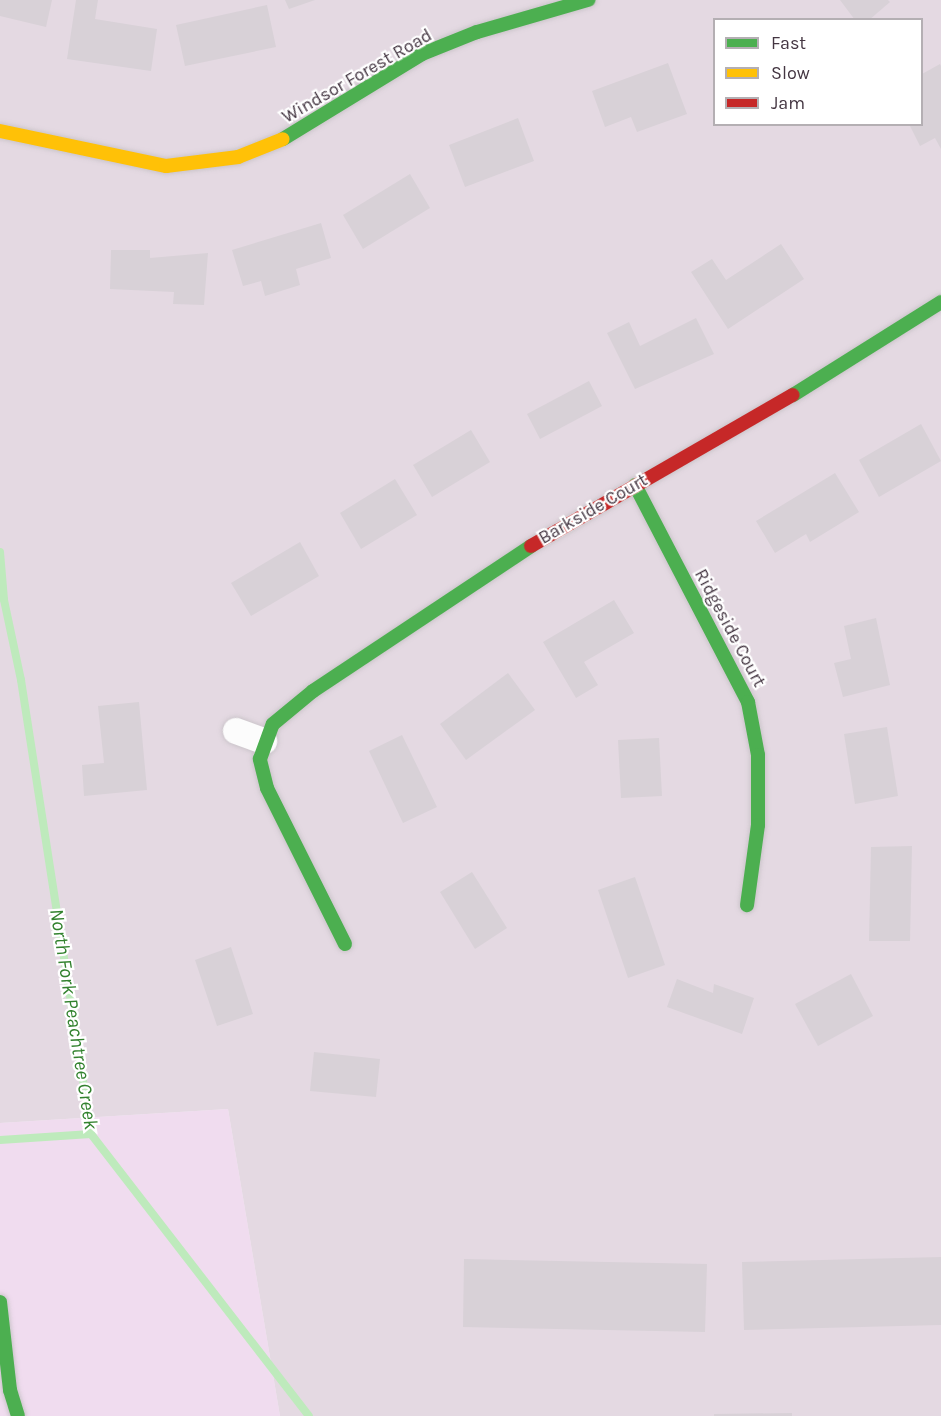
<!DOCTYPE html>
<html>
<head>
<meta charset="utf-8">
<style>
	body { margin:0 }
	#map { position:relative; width:941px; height:1416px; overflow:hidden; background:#eee9ee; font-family:Karla,sans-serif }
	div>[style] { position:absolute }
	.residential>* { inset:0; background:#e4d9e2 }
	.commercial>* { inset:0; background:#f0dcef }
	.stream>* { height:8px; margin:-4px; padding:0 4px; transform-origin:4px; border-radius:4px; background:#beeabc }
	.building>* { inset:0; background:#d8d1d7 }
	.roads { filter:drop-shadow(0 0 2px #cbc5ca) drop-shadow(0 0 2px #cbc5ca) }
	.street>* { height:26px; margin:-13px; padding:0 13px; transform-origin:13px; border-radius:13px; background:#fcfcfc }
	.fast>* { height:14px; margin:-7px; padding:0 7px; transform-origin:7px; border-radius:7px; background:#4caf50 }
	.slow>* { height:14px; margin:-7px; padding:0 7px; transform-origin:7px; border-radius:7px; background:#ffc107 }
	.jam>* { height:14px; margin:-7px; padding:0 7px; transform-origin:7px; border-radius:7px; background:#c62828 }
	span { translate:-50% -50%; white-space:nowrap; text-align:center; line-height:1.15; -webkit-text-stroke:4.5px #fff; paint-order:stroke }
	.street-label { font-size:18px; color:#443642 }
	.water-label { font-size:20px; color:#32822e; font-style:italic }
	.legend { position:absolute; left:713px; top:18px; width:210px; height:108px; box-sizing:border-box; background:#fff; border:2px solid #b4afb3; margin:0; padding:8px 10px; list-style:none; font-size:18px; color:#443642 }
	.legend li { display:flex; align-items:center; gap:12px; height:30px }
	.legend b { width:30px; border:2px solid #b4afb3 }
</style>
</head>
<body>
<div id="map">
	<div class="residential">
		<div style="clip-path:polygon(evenodd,0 0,941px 0,941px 1416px,280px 1416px,228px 1109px,0 1123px,0 0,714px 20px,922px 20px,922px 124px,714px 124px,714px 20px)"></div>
	</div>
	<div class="commercial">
		<div style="clip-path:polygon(228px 1109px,280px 1416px,0 1416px,0 1123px)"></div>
	</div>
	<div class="stream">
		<div style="left:0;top:552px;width:48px;rotate:85.2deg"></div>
		<div style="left:4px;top:600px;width:82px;rotate:78deg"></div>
		<div style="left:21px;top:680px;width:459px;rotate:81.2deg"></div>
		<div style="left:91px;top:1134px;width:356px;rotate:52.3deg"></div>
		<div style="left:0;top:1140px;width:91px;rotate:-3.8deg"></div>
	</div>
	<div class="building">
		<div style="clip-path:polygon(0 0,52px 0,46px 27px,0 16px)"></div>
		<div style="clip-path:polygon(76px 0,98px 0,95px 19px,157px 29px,151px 71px,67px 59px)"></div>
		<div style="clip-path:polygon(285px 0,315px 0,289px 9px)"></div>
		<div style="clip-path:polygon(840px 0,888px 0,890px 2px,869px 20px,855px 20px)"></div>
		<div style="clip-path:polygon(267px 5px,276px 47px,185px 66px,176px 25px)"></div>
		<div style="clip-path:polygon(668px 63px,687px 114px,637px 132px,631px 117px,605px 127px,592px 91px)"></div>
		<div style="clip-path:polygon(940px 64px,941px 66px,941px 149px,935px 138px,920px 146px,909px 124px,922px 124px,922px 74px)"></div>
		<div style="clip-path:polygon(518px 118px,534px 161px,465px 187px,449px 145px)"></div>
		<div style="clip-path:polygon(410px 174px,430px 208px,363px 249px,343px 215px)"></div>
		<div style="clip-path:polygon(321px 223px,331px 258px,296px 269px,300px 285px,265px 296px,261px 281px,243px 286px,232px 250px)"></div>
		<div style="clip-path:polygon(781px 244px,804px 279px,728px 329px,691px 272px,712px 259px,726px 280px)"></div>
		<div style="clip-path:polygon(111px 250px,150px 250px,150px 258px,208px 253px,204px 305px,173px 304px,174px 292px,110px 289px)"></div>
		<div style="clip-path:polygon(696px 318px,714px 354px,635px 389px,607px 333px,629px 322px,640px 346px)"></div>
		<div style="clip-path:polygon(589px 381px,602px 406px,540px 439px,527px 414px)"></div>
		<div style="clip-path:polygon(921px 424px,941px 461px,879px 497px,859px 460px)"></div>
		<div style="clip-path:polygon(471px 430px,490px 462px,432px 497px,413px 465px)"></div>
		<div style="clip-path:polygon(835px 473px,859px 512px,810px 542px,806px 534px,775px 553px,756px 521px)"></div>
		<div style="clip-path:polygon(395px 479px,417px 515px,361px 549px,340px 513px)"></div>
		<div style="clip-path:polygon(300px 542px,319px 576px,251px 616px,231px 583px)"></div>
		<div style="clip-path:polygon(614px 600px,634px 633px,584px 662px,598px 685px,576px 698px,543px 642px)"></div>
		<div style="clip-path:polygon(876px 618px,890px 685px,843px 697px,834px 663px,851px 659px,844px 626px)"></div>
		<div style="clip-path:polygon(508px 673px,535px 710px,466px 760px,440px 724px)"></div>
		<div style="clip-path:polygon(139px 702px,147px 790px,84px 796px,82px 765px,104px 763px,98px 706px)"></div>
		<div style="clip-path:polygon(887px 727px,898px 796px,855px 804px,844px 734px)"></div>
		<div style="clip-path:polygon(402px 735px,437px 807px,403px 823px,369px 751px)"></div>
		<div style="clip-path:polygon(659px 738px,662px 796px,621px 798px,618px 740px)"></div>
		<div style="clip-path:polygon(912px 846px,910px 941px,869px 941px,871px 847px)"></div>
		<div style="clip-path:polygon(472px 872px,507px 928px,475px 949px,440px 892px)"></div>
		<div style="clip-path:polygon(635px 877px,665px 965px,628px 978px,598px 890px)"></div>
		<div style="clip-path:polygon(231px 947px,253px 1014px,217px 1026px,195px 960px)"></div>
		<div style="clip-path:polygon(851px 974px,873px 1016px,818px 1046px,795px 1004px)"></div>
		<div style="clip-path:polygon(677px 979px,713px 993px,714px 984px,754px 998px,742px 1034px,667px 1007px)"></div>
		<div style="clip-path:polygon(314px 1052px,380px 1059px,376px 1097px,310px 1091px)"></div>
		<div style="clip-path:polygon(941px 1257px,941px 1325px,744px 1330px,742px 1262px)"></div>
		<div style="clip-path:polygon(464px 1259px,707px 1264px,705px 1332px,463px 1327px)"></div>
		<div style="clip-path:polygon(792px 1413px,792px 1416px,714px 1416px,714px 1414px)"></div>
	</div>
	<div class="roads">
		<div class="street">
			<div style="left:236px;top:731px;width:30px;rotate:20deg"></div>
		</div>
		<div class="fast">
			<div style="left:283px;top:139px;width:163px;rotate:-31.4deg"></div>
			<div style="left:422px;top:54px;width:59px;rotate:-21.8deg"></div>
			<div style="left:477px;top:32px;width:116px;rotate:-16.1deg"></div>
			<div style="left:793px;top:395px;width:175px;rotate:-32.1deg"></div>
			<div style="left:635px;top:485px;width:245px;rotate:62.5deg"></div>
			<div style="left:748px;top:702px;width:54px;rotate:79.3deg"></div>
			<div style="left:758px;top:755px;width:70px;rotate:90deg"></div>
			<div style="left:758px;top:825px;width:81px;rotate:97.8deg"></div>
			<div style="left:345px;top:944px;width:174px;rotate:-116.6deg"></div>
			<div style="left:267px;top:788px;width:30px;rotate:-104deg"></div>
			<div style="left:260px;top:759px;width:37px;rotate:-70deg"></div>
			<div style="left:273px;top:724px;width:52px;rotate:-39.5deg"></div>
			<div style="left:313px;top:691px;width:262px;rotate:-33.6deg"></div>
			<div style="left:0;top:1302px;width:89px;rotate:83.5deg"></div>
			<div style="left:10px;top:1390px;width:27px;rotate:73deg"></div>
		</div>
		<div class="slow">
			<div style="left:0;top:131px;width:170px;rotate:11.9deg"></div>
			<div style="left:166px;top:166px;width:73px;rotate:-7.1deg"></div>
			<div style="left:238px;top:157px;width:48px;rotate:-21.8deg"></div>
		</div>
		<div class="jam">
			<div style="left:531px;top:546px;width:302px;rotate:-30deg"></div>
		</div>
	</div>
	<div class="street-label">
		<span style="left:357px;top:76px;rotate:-30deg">Windsor Forest Road</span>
		<span style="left:593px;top:509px;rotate:-30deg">Barkside Court</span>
		<span style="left:730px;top:628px;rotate:62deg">Ridgeside Court</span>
	</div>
	<div class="water-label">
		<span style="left:74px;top:1019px;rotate:81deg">North Fork Peachtree Creek</span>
	</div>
	<ul class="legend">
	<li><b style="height:8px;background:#4caf50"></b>Fast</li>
	<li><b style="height:8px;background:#ffc107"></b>Slow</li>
	<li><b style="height:8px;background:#c62828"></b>Jam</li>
	</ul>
</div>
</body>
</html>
